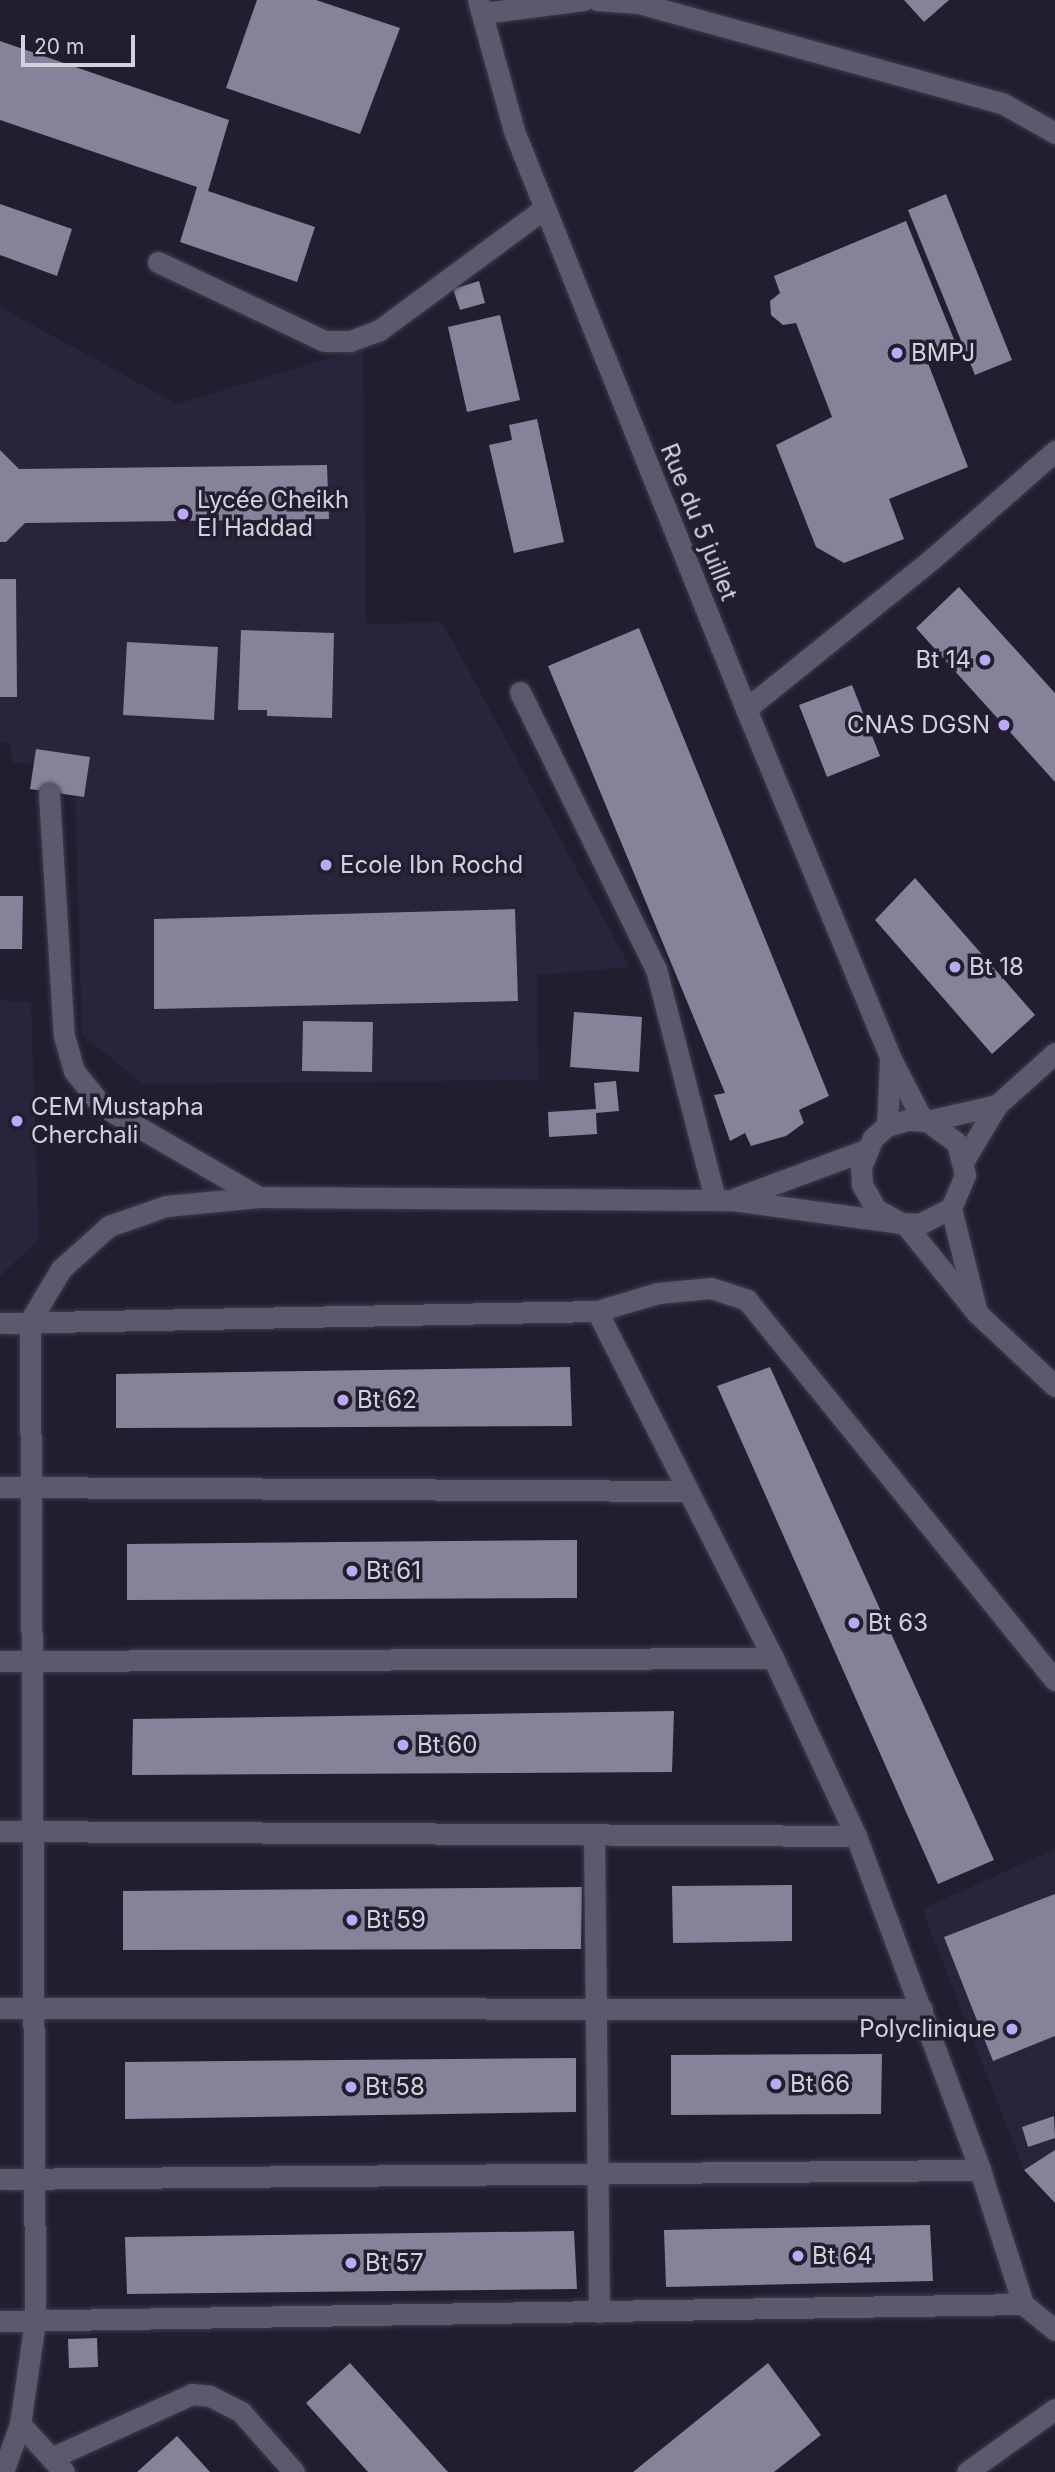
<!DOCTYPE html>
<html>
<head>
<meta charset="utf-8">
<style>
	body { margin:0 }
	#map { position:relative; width:1055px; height:2472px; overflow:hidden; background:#221e30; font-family:Inter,sans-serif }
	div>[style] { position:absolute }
	.built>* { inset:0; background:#29233c }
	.building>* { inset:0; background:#868299 }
	.roads { filter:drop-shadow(0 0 2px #3f3c4b) drop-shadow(0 0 2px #3f3c4b) }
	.lane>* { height:21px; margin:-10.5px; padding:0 10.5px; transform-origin:10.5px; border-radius:10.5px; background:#5c586d }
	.street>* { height:21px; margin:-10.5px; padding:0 10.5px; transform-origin:10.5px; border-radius:10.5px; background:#5c586d }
	.secondary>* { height:21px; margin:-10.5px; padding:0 10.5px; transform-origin:10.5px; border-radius:10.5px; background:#5c586d }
	.dots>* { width:19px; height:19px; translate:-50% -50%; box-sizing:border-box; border:4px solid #221e30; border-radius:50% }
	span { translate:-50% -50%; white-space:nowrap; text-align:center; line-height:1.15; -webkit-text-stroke:7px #221e30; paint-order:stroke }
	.poi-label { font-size:24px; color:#d4d1de }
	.left { translate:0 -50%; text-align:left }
	.right { translate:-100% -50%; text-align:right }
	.street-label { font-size:24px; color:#d4d1de }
	.scale { position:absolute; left:21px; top:35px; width:114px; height:32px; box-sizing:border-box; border:4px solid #d4d1de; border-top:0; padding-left:9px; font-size:21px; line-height:24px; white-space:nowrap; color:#d4d1de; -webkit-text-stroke:5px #221e30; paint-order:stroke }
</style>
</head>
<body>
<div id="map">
	<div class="built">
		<div style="clip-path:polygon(0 307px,177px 404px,363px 348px,366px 624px,442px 622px,630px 967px,537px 975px,538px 1080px,143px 1084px,82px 1035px,74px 764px,12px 763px,10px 742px,0 742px)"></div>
		<div style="clip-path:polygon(0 1000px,31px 1003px,39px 1239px,0 1276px)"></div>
		<div style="clip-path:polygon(1055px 1849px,1055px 2150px,1024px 2170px,922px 1909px)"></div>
	</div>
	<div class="building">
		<div style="clip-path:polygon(257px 0,316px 0,400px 28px,360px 134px,226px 88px)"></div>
		<div style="clip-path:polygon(904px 0,949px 0,924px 22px)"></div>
		<div style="clip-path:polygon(0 41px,229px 120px,208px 191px,315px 227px,297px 282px,180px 242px,197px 187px,0 120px)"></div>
		<div style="clip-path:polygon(946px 194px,1012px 360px,975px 375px,908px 210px)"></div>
		<div style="clip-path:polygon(0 204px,72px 229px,57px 276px,0 255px)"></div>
		<div style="clip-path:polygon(906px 221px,958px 349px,928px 363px,968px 467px,889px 499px,904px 539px,844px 563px,816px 547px,776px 445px,832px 417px,796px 323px,783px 325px,771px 315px,770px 301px,780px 293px,774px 276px)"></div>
		<div style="clip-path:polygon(479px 281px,485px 303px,460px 310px,453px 289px)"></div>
		<div style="clip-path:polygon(500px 315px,520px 400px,467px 412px,448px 327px)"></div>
		<div style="clip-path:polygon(537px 419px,564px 542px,514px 553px,489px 445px,512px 440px,509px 425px)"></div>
		<div style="clip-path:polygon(0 450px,19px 469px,327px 465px,329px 519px,25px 523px,6px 542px,0 542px)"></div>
		<div style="clip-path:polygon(0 579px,16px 579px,17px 697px,0 697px)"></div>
		<div style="clip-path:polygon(959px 587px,1055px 693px,1055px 782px,916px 628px)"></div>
		<div style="clip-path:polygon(639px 628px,829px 1096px,799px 1110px,804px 1123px,786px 1136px,751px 1146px,745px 1133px,730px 1141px,714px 1095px,725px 1093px,548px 666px)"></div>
		<div style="clip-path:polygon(241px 630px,334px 633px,332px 718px,267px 716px,267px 710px,238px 710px)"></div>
		<div style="clip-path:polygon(127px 642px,218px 647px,214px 720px,123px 715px)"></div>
		<div style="clip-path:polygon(852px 685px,880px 756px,827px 777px,799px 705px)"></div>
		<div style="clip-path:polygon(36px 749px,90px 757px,84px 797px,30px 789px)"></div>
		<div style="clip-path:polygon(915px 878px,1035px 1015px,992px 1054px,875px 920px)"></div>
		<div style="clip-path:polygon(0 896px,23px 896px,22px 949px,0 949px)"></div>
		<div style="clip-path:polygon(515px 909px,518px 1001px,154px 1009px,154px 919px)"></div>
		<div style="clip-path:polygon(574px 1012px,642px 1017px,639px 1072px,570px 1067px)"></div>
		<div style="clip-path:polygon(303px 1021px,373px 1022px,372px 1072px,302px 1071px)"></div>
		<div style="clip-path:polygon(616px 1081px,619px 1111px,596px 1113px,597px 1134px,549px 1137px,548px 1112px,596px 1109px,594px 1083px)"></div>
		<div style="clip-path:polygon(570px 1367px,572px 1426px,116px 1428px,116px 1374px)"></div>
		<div style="clip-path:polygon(770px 1367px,994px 1860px,938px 1884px,717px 1386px)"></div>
		<div style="clip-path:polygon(577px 1540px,577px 1598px,127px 1600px,127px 1544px)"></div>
		<div style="clip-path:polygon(674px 1711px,672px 1772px,132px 1775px,133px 1719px)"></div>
		<div style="clip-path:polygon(792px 1885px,792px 1941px,673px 1943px,672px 1886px)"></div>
		<div style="clip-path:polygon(582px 1887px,581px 1949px,123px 1950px,123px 1891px)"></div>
		<div style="clip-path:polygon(1055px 1894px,1055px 2036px,993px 2061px,944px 1937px)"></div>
		<div style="clip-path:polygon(882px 2054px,881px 2114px,671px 2115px,671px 2055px)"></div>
		<div style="clip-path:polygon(576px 2058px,576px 2112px,125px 2119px,125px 2062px)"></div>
		<div style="clip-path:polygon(1054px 2116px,1055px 2138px,1028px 2147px,1022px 2127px)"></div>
		<div style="clip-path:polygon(1055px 2150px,1055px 2203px,1024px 2170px)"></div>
		<div style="clip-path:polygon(930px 2225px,933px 2281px,666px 2287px,664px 2230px)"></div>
		<div style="clip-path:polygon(574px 2231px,577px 2289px,127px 2294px,125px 2237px)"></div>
		<div style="clip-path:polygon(97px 2338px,98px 2367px,69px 2368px,68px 2339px)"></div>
		<div style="clip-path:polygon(350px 2363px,448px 2472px,368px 2472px,306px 2403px)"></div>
		<div style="clip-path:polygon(768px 2363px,821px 2435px,774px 2472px,633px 2472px)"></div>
		<div style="clip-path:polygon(177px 2436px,210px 2472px,137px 2472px)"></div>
	</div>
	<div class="roads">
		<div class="lane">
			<div style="left:158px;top:262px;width:184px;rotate:25.4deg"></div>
			<div style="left:324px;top:341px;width:26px"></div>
			<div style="left:350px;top:341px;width:30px;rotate:-20deg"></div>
			<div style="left:378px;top:331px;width:207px;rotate:-36.4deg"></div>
			<div style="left:520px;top:692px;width:309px;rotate:63.9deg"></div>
			<div style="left:656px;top:969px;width:237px;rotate:75.6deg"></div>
			<div style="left:597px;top:1311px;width:64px;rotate:-16.4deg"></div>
			<div style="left:658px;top:1293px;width:53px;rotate:-5.4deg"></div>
			<div style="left:711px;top:1288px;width:38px;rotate:18deg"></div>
			<div style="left:747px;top:1300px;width:489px;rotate:51deg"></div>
			<div style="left:20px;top:2424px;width:65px;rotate:47.5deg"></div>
			<div style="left:51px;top:2458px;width:155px;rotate:-24.4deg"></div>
			<div style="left:192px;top:2394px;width:18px;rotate:6deg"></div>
			<div style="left:210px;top:2396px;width:35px;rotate:27deg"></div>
			<div style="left:241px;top:2412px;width:80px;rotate:48.5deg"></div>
		</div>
		<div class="street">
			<div style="left:597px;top:0;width:41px;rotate:4.2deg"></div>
			<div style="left:638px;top:3px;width:377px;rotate:15.4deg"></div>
			<div style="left:1002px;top:103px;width:61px;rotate:29.5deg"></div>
			<div style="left:483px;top:13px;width:101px;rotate:-7.4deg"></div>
			<div style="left:746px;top:709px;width:239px;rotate:-38.9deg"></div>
			<div style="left:932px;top:559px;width:164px;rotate:-41.3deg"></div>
			<div style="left:49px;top:794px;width:242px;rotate:86.5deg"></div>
			<div style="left:64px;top:1036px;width:36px;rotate:74deg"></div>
			<div style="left:74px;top:1071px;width:45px;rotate:51.3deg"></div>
			<div style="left:102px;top:1106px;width:181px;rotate:30.1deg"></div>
			<div style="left:927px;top:1121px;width:72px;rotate:-12.9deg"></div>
			<div style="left:964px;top:1160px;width:64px;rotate:-59deg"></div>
			<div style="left:997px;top:1105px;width:78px;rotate:-41.9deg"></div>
			<div style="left:736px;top:1198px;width:139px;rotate:-20.3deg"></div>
			<div style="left:0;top:1323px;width:597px;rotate:-1.15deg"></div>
			<div style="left:597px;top:1311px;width:389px;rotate:63.1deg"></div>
			<div style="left:773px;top:1658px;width:196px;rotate:65deg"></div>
			<div style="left:856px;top:1836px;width:356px;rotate:69.6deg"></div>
			<div style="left:980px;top:2170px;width:141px;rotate:72.2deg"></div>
			<div style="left:1023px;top:2304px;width:41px;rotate:39.1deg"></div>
			<div style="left:0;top:1487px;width:686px;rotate:0.33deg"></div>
			<div style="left:0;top:1661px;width:773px;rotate:-0.22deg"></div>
			<div style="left:0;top:1831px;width:856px;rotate:0.33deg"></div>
			<div style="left:594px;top:1834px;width:478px;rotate:89.4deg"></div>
			<div style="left:0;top:2008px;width:922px;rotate:0.06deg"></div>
			<div style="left:0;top:2179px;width:980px;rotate:-0.53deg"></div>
			<div style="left:0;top:2321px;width:1023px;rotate:-0.95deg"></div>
			<div style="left:3px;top:2472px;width:51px;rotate:-70.5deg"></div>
			<div style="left:20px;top:2424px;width:104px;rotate:-81.7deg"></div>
			<div style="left:35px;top:2321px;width:1000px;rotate:-90.29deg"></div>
			<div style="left:30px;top:1321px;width:61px;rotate:-59.2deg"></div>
			<div style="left:61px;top:1269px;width:64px;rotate:-41.9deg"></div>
			<div style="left:109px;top:1226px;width:60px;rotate:-19.3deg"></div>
			<div style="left:166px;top:1206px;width:93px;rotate:-5.5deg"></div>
			<div style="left:259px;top:1197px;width:473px;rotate:0.4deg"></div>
			<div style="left:732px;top:1200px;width:169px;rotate:7.8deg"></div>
		</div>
		<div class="secondary">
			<div style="left:478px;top:0;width:136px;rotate:74.6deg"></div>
			<div style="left:514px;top:131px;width:623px;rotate:68.13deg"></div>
			<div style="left:746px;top:709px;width:377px;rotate:67.5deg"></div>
			<div style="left:890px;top:1057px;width:72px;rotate:62.7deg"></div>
			<div style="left:887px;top:1126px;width:67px;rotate:-87.4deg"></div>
			<div style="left:951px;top:1208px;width:35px;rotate:153deg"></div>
			<div style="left:920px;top:1224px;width:19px;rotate:-177deg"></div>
			<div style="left:901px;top:1223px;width:29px;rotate:-151deg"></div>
			<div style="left:876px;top:1209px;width:28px;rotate:-120deg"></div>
			<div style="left:862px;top:1185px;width:18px;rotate:-93deg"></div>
			<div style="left:861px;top:1167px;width:31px;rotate:-68deg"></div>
			<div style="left:873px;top:1138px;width:18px;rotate:-41deg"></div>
			<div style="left:887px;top:1126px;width:22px;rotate:-16deg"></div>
			<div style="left:908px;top:1120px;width:19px;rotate:3deg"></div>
			<div style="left:927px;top:1121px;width:37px;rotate:36deg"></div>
			<div style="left:957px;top:1143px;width:33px;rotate:76deg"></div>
			<div style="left:965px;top:1175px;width:36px;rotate:113deg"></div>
			<div style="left:951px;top:1208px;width:108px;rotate:76.1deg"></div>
			<div style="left:904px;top:1223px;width:116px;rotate:51deg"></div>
			<div style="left:977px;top:1313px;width:107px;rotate:43.1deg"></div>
			<div style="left:967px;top:2472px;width:108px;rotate:-35.6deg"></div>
		</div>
	</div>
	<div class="dots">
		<div style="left:897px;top:353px;background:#baaaf6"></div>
		<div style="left:183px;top:514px;background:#baaaf6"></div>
		<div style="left:985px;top:660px;background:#baaaf6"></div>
		<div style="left:1004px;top:725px;background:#baaaf6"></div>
		<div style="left:326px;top:865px;background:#baaaf6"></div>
		<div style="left:955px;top:967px;background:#baaaf6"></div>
		<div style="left:17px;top:1121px;background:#baaaf6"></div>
		<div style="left:343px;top:1400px;background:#baaaf6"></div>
		<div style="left:352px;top:1571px;background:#baaaf6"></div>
		<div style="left:854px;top:1623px;background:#baaaf6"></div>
		<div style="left:403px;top:1745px;background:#baaaf6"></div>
		<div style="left:352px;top:1920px;background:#baaaf6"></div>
		<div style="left:1012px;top:2029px;background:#baaaf6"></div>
		<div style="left:776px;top:2084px;background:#baaaf6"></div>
		<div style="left:351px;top:2087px;background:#baaaf6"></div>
		<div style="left:798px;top:2256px;background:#baaaf6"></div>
		<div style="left:351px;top:2263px;background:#baaaf6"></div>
	</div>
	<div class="poi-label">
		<span class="left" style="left:911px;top:353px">BMPJ</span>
		<span class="left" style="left:197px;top:514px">Lycée Cheikh<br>El Haddad</span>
		<span class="right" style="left:971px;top:660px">Bt 14</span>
		<span class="right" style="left:990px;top:725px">CNAS DGSN</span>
		<span class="left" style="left:340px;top:865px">Ecole Ibn Rochd</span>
		<span class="left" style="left:969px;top:967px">Bt 18</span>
		<span class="left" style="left:31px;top:1121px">CEM Mustapha<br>Cherchali</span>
		<span class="left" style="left:357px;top:1400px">Bt 62</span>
		<span class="left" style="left:366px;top:1571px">Bt 61</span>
		<span class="left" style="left:868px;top:1623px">Bt 63</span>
		<span class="left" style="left:417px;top:1745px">Bt 60</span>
		<span class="left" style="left:366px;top:1920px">Bt 59</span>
		<span class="right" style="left:996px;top:2029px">Polyclinique</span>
		<span class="left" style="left:790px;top:2084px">Bt 66</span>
		<span class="left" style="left:365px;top:2087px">Bt 58</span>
		<span class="left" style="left:812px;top:2256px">Bt 64</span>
		<span class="left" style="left:365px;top:2263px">Bt 57</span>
	</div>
	<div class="street-label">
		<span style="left:699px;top:522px;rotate:68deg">Rue du 5 juillet</span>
	</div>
	<div class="scale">20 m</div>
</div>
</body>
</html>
